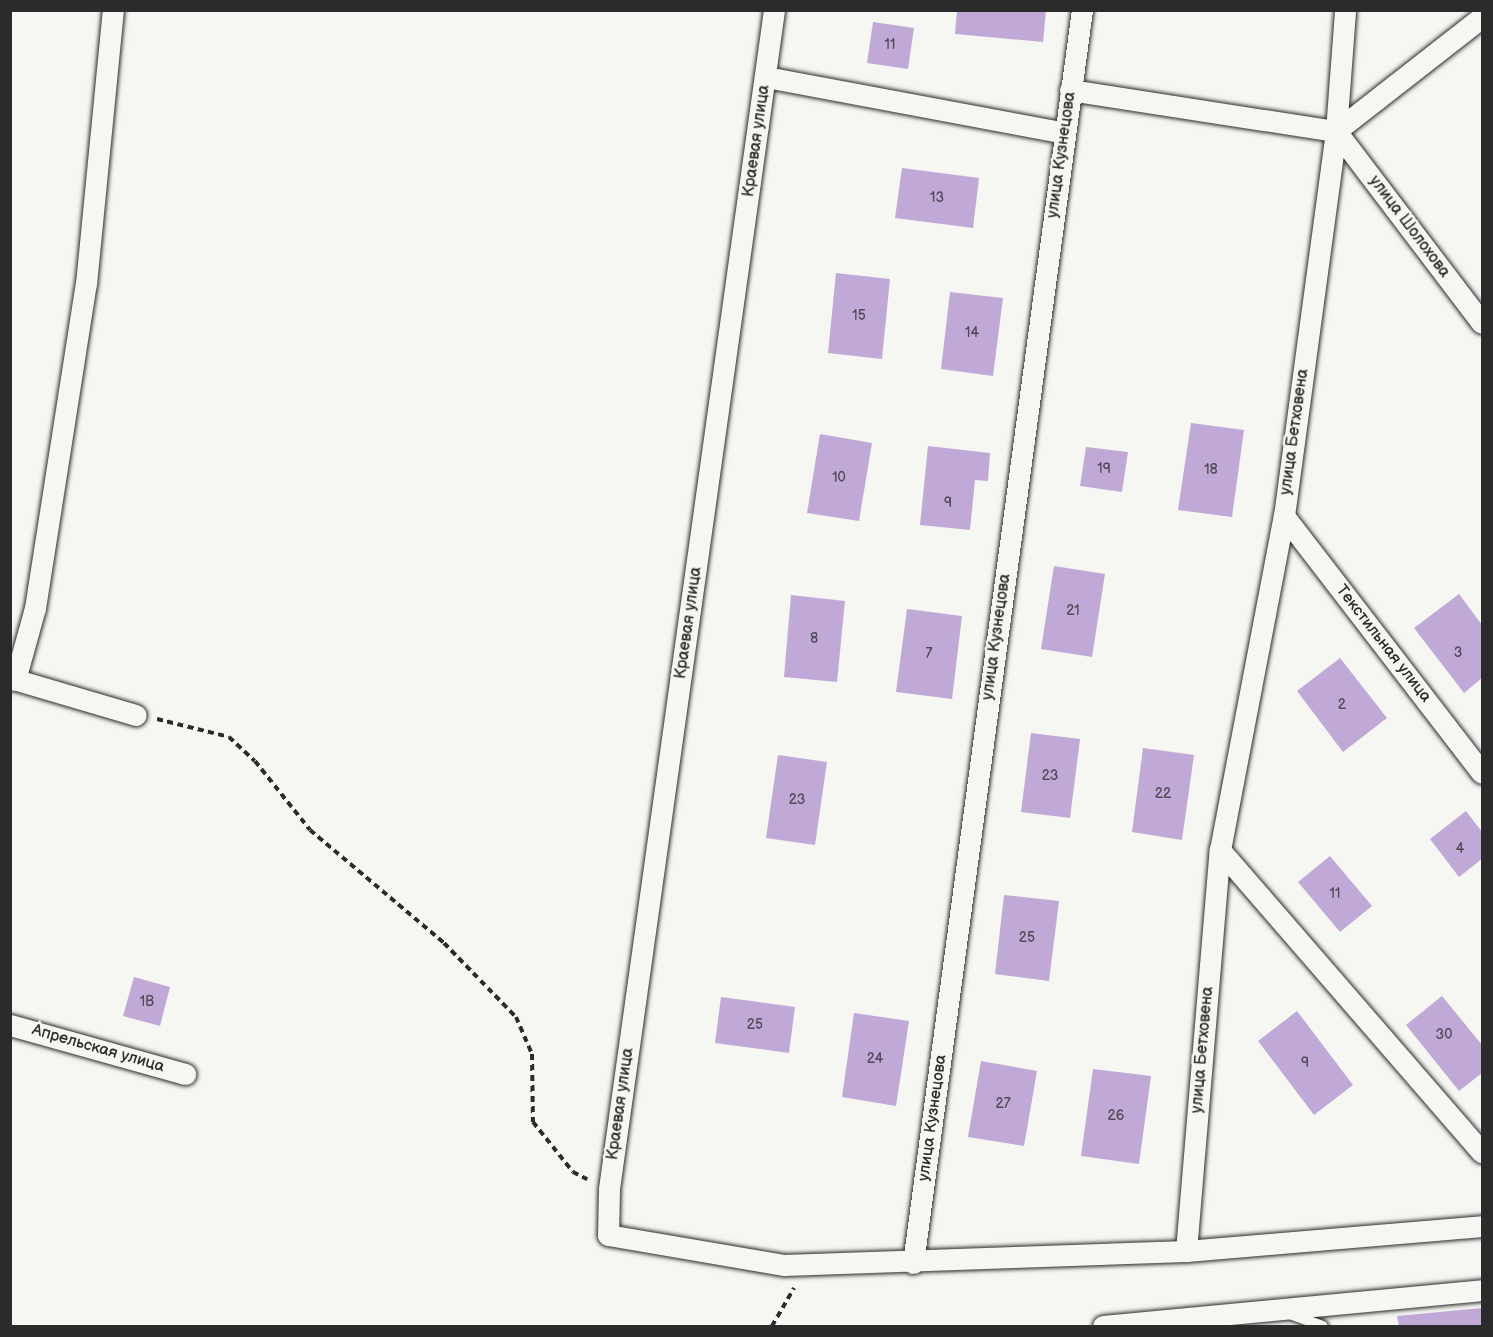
<!DOCTYPE html>
<html>
<head>
<meta charset="utf-8">
<style>
	body { margin:0 }
	#map { position:relative; width:1493px; height:1337px; overflow:hidden; background:#f6f6f2; font-family:"Balsamiq Sans",sans-serif }
	div>[style] { position:absolute }
	.building>* { inset:0; background:#c1a9d7 }
	.path>* { height:4px; margin-top:-2px; transform-origin:0; background:repeating-linear-gradient(90deg,#2b2b2b 0 6px,transparent 0 10.5px) }
	.roads { filter:drop-shadow(0 0 2px #2b2b2b) drop-shadow(0 0 2px #2b2b2b) }
	.service>* { height:10px; margin:-5px; padding:0 5px; transform-origin:5px; border-radius:5px; background:#f6f6f2 }
	.minor>* { height:21px; margin:-10.5px; padding:0 10.5px; transform-origin:10.5px; border-radius:10.5px; background:#f6f6f2 }
	span { translate:-50% -50%; white-space:nowrap; text-align:center; line-height:1.15; -webkit-text-stroke:5px #f6f6f2; paint-order:stroke }
	.number-label { font-size:14px; color:#504a56 }
	.number-label span { -webkit-text-stroke-width:0 }
	.street-label { font-size:16px; color:#2b2b2b }
	.frame { position:absolute; inset:0; border:12px solid #2b2b2b; pointer-events:none }
</style>
</head>
<body>
<div id="map">
	<div class="building">
		<div style="clip-path:polygon(957px 10px,1046px 10px,1043px 42px,955px 34px)"></div>
		<div style="clip-path:polygon(873px 22px,914px 28px,908px 69px,867px 63px)"></div>
		<div style="clip-path:polygon(902px 168px,979px 178px,973px 228px,895px 218px)"></div>
		<div style="clip-path:polygon(836px 273px,890px 279px,882px 359px,828px 353px)"></div>
		<div style="clip-path:polygon(950px 292px,1003px 298px,993px 376px,941px 369px)"></div>
		<div style="clip-path:polygon(1191px 423px,1244px 430px,1232px 517px,1178px 510px)"></div>
		<div style="clip-path:polygon(820px 434px,872px 443px,859px 521px,807px 513px)"></div>
		<div style="clip-path:polygon(928px 446px,990px 453px,988px 481px,975px 480px,970px 530px,920px 525px)"></div>
		<div style="clip-path:polygon(1086px 447px,1128px 452px,1122px 492px,1080px 486px)"></div>
		<div style="clip-path:polygon(1054px 566px,1105px 574px,1092px 657px,1041px 649px)"></div>
		<div style="clip-path:polygon(1459px 594px,1482px 625px,1482px 678px,1464px 693px,1414px 628px)"></div>
		<div style="clip-path:polygon(791px 595px,845px 601px,837px 682px,784px 677px)"></div>
		<div style="clip-path:polygon(907px 609px,962px 616px,952px 699px,896px 692px)"></div>
		<div style="clip-path:polygon(1340px 658px,1387px 718px,1343px 752px,1297px 691px)"></div>
		<div style="clip-path:polygon(1031px 733px,1080px 739px,1070px 818px,1021px 812px)"></div>
		<div style="clip-path:polygon(1143px 748px,1194px 755px,1182px 840px,1132px 832px)"></div>
		<div style="clip-path:polygon(778px 755px,827px 762px,815px 845px,766px 838px)"></div>
		<div style="clip-path:polygon(1466px 811px,1482px 832px,1482px 859px,1459px 877px,1430px 839px)"></div>
		<div style="clip-path:polygon(1330px 856px,1372px 906px,1340px 932px,1298px 882px)"></div>
		<div style="clip-path:polygon(1004px 895px,1059px 901px,1049px 981px,995px 974px)"></div>
		<div style="clip-path:polygon(134px 977px,170px 987px,160px 1026px,123px 1016px)"></div>
		<div style="clip-path:polygon(1442px 996px,1482px 1045px,1482px 1073px,1459px 1091px,1406px 1025px)"></div>
		<div style="clip-path:polygon(721px 997px,795px 1007px,789px 1053px,715px 1043px)"></div>
		<div style="clip-path:polygon(1297px 1011px,1353px 1085px,1314px 1115px,1258px 1041px)"></div>
		<div style="clip-path:polygon(854px 1013px,909px 1021px,896px 1106px,842px 1097px)"></div>
		<div style="clip-path:polygon(981px 1061px,1037px 1071px,1024px 1146px,968px 1137px)"></div>
		<div style="clip-path:polygon(1093px 1069px,1151px 1076px,1139px 1164px,1081px 1156px)"></div>
		<div style="clip-path:polygon(1482px 1308px,1482px 1326px,1399px 1326px,1397px 1316px)"></div>
	</div>
	<div class="path">
		<div style="left:157px;top:719px;width:74px;rotate:14deg"></div>
		<div style="left:229px;top:737px;width:35px;rotate:43deg"></div>
		<div style="left:255px;top:761px;width:88px;rotate:51.4deg"></div>
		<div style="left:310px;top:830px;width:175px;rotate:40.1deg"></div>
		<div style="left:444px;top:943px;width:103px;rotate:45.8deg"></div>
		<div style="left:516px;top:1017px;width:40px;rotate:66.6deg"></div>
		<div style="left:532px;top:1054px;width:68px;rotate:89.2deg"></div>
		<div style="left:533px;top:1122px;width:64px;rotate:51.3deg"></div>
		<div style="left:573px;top:1172px;width:16px;rotate:27deg"></div>
		<div style="left:772px;top:1326px;width:44px;rotate:-59.9deg"></div>
	</div>
	<div class="roads">
		<div class="service">
			<div style="left:1287px;top:1313px;width:38px;rotate:20deg"></div>
		</div>
		<div class="minor">
			<div style="left:774px;top:10px;width:1190px;rotate:97.97deg"></div>
			<div style="left:609px;top:1189px;width:46px;rotate:91.2deg"></div>
			<div style="left:608px;top:1235px;width:179px;rotate:9.7deg"></div>
			<div style="left:784px;top:1265px;width:402px;rotate:-2deg"></div>
			<div style="left:1186px;top:1251px;width:297px;rotate:-4.8deg"></div>
			<div style="left:766px;top:77px;width:304px;rotate:10.6deg"></div>
			<div style="left:1070px;top:90px;width:269px;rotate:8.8deg"></div>
			<div style="left:1336px;top:131px;width:185px;rotate:-38deg"></div>
			<div style="left:1336px;top:131px;width:241px;rotate:52.8deg"></div>
			<div style="left:1284px;top:516px;width:324px;rotate:52.4deg"></div>
			<div style="left:10px;top:678px;width:131px;rotate:16.4deg"></div>
			<div style="left:15px;top:680px;width:75px;rotate:-74.5deg"></div>
			<div style="left:35px;top:608px;width:328px;rotate:-81.1deg"></div>
			<div style="left:86px;top:284px;width:275px;rotate:-84.4deg"></div>
			<div style="left:1220px;top:850px;width:400px;rotate:49.1deg"></div>
			<div style="left:10px;top:1025px;width:182px;rotate:15.6deg"></div>
			<div style="left:1186px;top:1251px;width:402px;rotate:-85.2deg"></div>
			<div style="left:1220px;top:850px;width:340px;rotate:-79.2deg"></div>
			<div style="left:1284px;top:516px;width:388px;rotate:-82.3deg"></div>
			<div style="left:1336px;top:131px;width:121px;rotate:-85.7deg"></div>
			<div style="left:913px;top:1263px;width:1264px;rotate:-82.32deg"></div>
			<div style="left:1103px;top:1326px;width:381px;rotate:-5.4deg"></div>
		</div>
	</div>
	<div class="number-label">
		<span style="left:890px;top:45px">11</span>
		<span style="left:937px;top:198px">13</span>
		<span style="left:859px;top:316px">15</span>
		<span style="left:972px;top:333px">14</span>
		<span style="left:1104px;top:469px">19</span>
		<span style="left:1211px;top:470px">18</span>
		<span style="left:839px;top:478px">10</span>
		<span style="left:948px;top:503px">9</span>
		<span style="left:1073px;top:611px">21</span>
		<span style="left:814px;top:639px">8</span>
		<span style="left:1458px;top:653px">3</span>
		<span style="left:929px;top:654px">7</span>
		<span style="left:1342px;top:705px">2</span>
		<span style="left:1050px;top:776px">23</span>
		<span style="left:1163px;top:794px">22</span>
		<span style="left:797px;top:800px">23</span>
		<span style="left:1460px;top:849px">4</span>
		<span style="left:1335px;top:894px">11</span>
		<span style="left:1027px;top:938px">25</span>
		<span style="left:147px;top:1002px">1В</span>
		<span style="left:755px;top:1025px">25</span>
		<span style="left:1444px;top:1035px">30</span>
		<span style="left:875px;top:1059px">24</span>
		<span style="left:1305px;top:1063px">9</span>
		<span style="left:1003px;top:1104px">27</span>
		<span style="left:1116px;top:1116px">26</span>
	</div>
	<div class="street-label">
		<span style="left:757px;top:141px;rotate:-82deg">Краевая улица</span>
		<span style="left:1062px;top:155px;rotate:-82deg">улица Кузнецова</span>
		<span style="left:1409px;top:227px;rotate:53deg">улица Шолохова</span>
		<span style="left:1295px;top:432px;rotate:-82deg">улица Бетховена</span>
		<span style="left:689px;top:623px;rotate:-82deg">Краевая улица</span>
		<span style="left:997px;top:637px;rotate:-82deg">улица Кузнецова</span>
		<span style="left:1383px;top:644px;rotate:52deg">Текстильная улица</span>
		<span style="left:98px;top:1049px;rotate:16deg">Апрельская улица</span>
		<span style="left:1203px;top:1050px;rotate:-85deg">улица Бетховена</span>
		<span style="left:621px;top:1104px;rotate:-82deg">Краевая улица</span>
		<span style="left:933px;top:1118px;rotate:-82deg">улица Кузнецова</span>
	</div>
	<div class="frame"></div>
</div>
</body>
</html>
